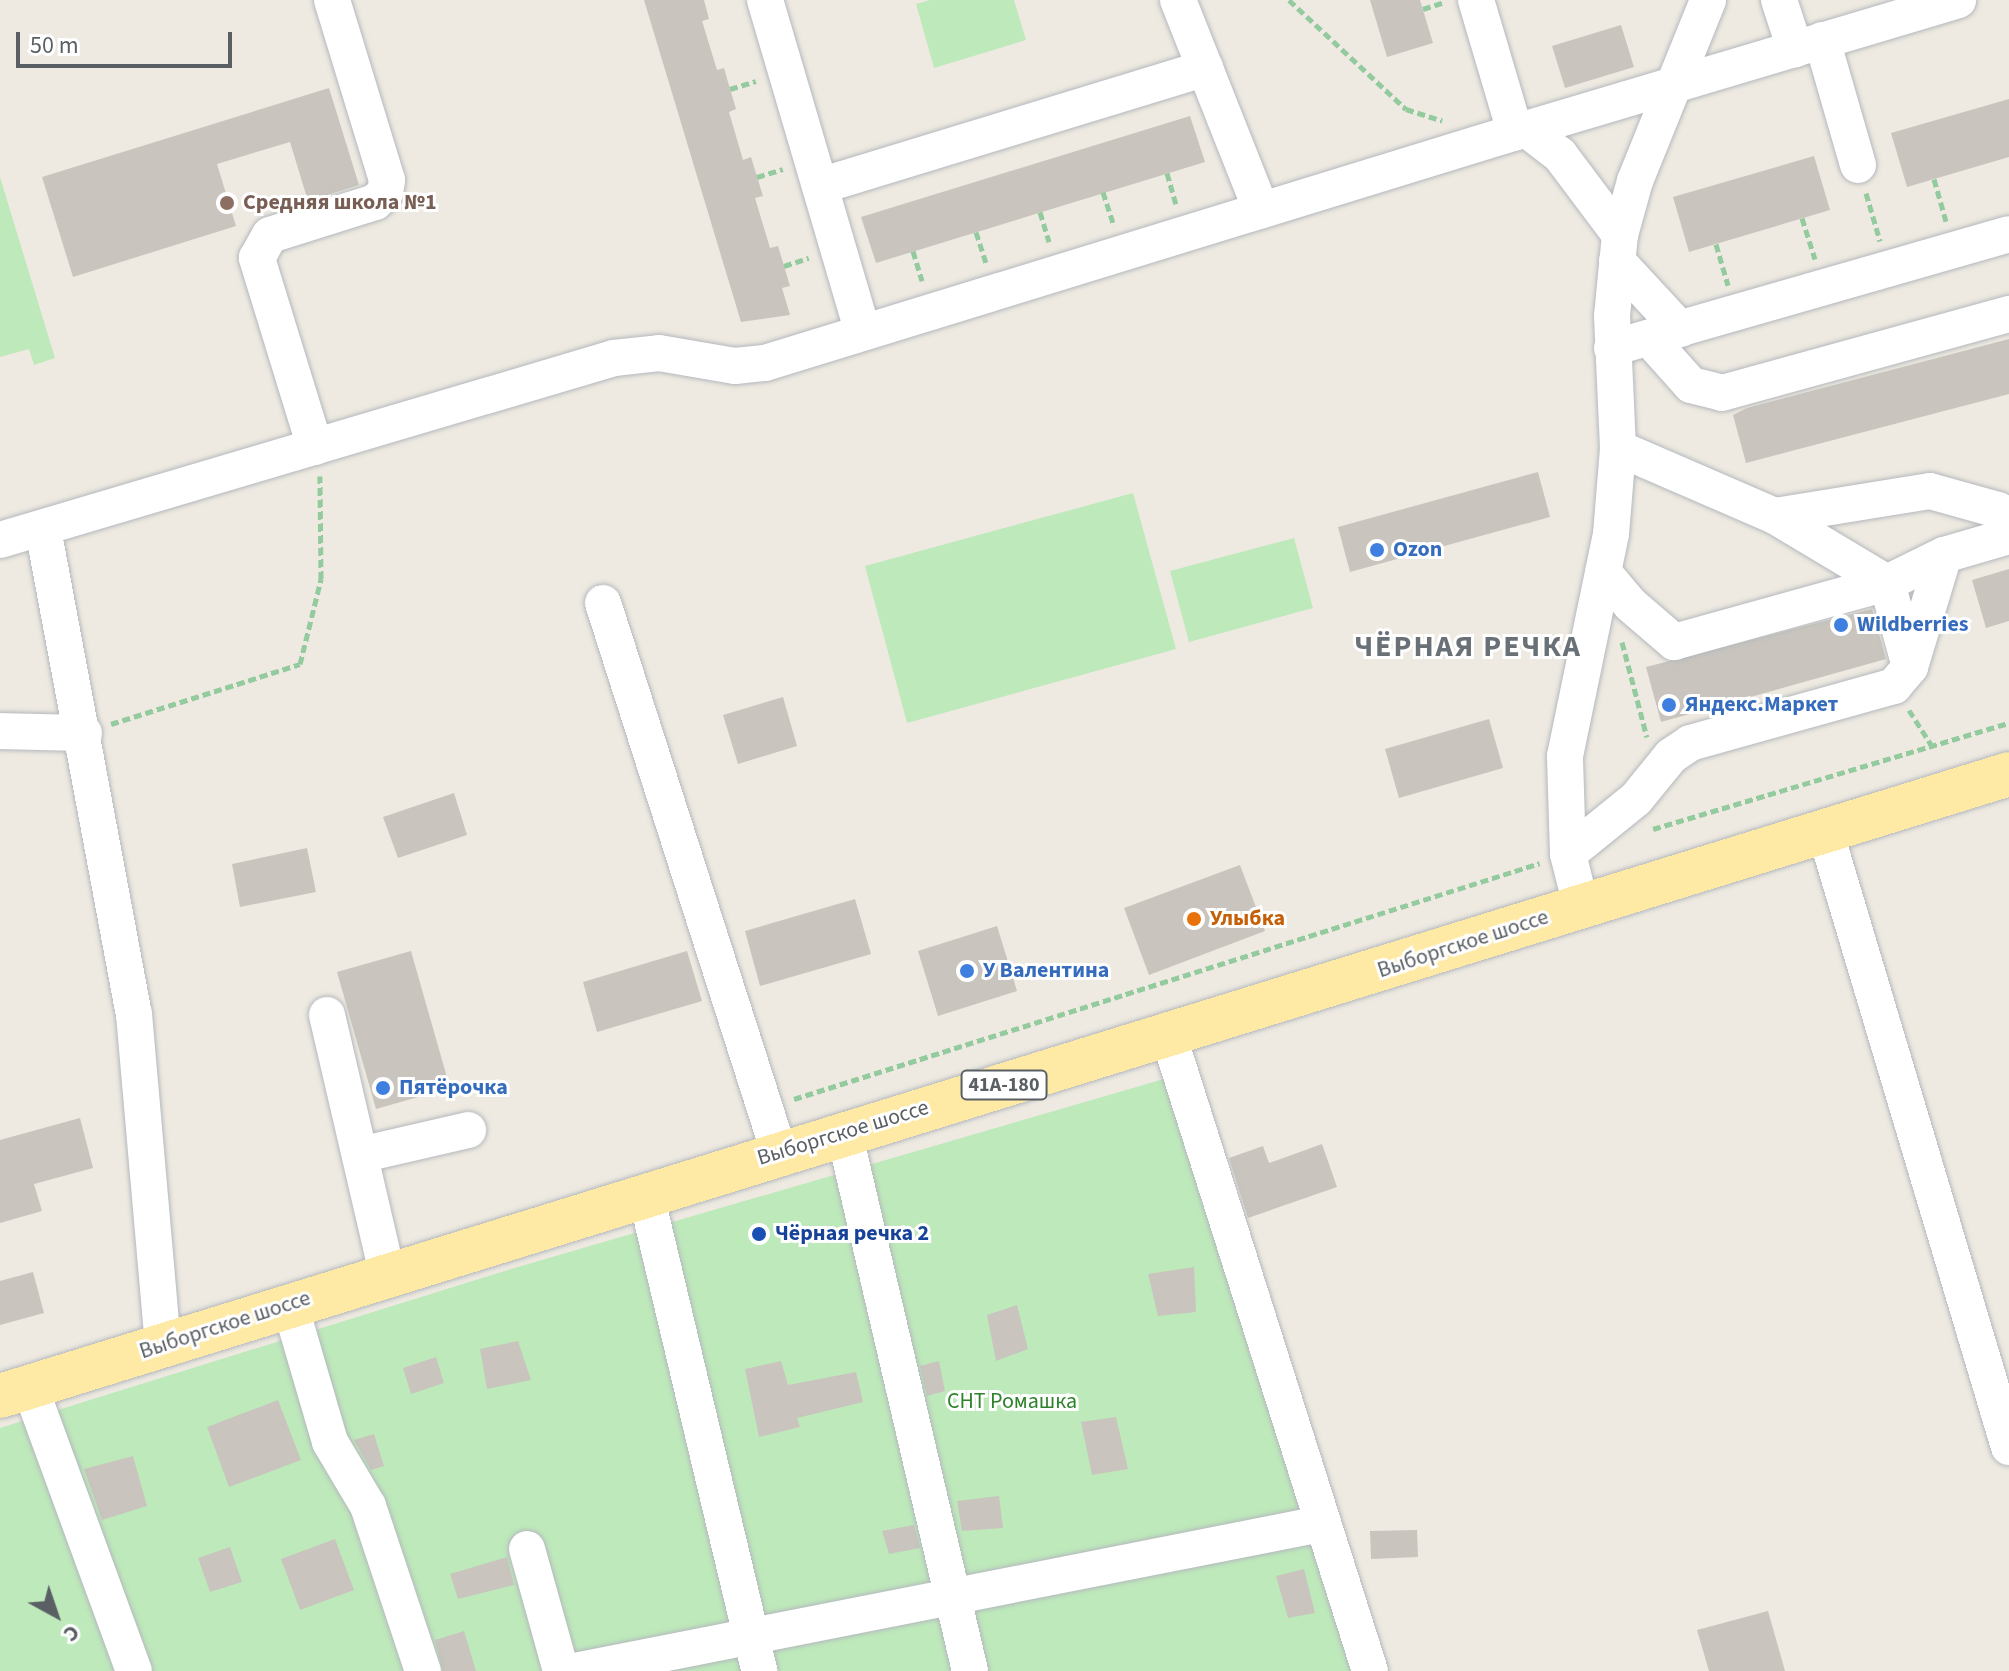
<!DOCTYPE html>
<html>
<head>
<meta charset="utf-8">
<style>
	body { margin:0 }
	#map { position:relative; width:2009px; height:1671px; overflow:hidden; background:#eeeae1; font-family:"Source Sans 3",sans-serif }
	div>[style] { position:absolute }
	.green>* { inset:0; background:#bee9bb }
	.building>* { inset:0; background:#c9c5be }
	.path>* { height:5px; margin-top:-2.5px; transform-origin:0; background:repeating-linear-gradient(90deg,#93ca9e 0 8px,transparent 0 12px) }
	.roads { filter:drop-shadow(0 0 2px #b4b8bd) drop-shadow(0 0 2px #b4b8bd) }
	.minor>* { height:36px; margin:-18px; padding:0 18px; transform-origin:18px; border-radius:18px; background:#fff }
	.major>* { height:44px; margin:-22px; padding:0 22px; transform-origin:22px; border-radius:22px; background:#ffeaa5 }
	.dots>* { width:22px; height:22px; translate:-50% -50%; box-sizing:border-box; border:4px solid #fff; border-radius:50% }
	span { translate:-50% -50%; white-space:nowrap; text-align:center; line-height:1.15; -webkit-text-stroke:6px #fff; paint-order:stroke }
	.shield-label span { padding:2px 6px; background:#fff; border:2px solid; border-radius:6px; -webkit-text-stroke-width:0 }
	.shield-label { font-size:20px; color:#5a5f64; font-weight:700 }
	.education-label { font-size:22px; color:#785e54; font-weight:700 }
	.left { translate:0 -50%; text-align:left }
	.shop-label { font-size:22px; color:#366cbe; font-weight:700 }
	.food-label { font-size:22px; color:#c56008; font-weight:700 }
	.street-label { font-size:22px; color:#5a5f64 }
	.transit-label { font-size:22px; color:#164399; font-weight:700 }
	.park-label { font-size:22px; color:#2e822b }
	.district-label { font-size:30px; color:#6a7176; font-weight:700; letter-spacing:2px }
	.north { position:absolute; left:16px; top:1575px; width:80px; height:80px; -webkit-text-stroke:6px #fff; paint-order:stroke; rotate:140deg; font-size:22px; font-weight:700; line-height:32px; text-align:center; color:#5a5f64 }
	.north::after { content:''; display:block; margin:auto; width:28px; height:36px; background:#5a5f64; clip-path:polygon(50% 0,100% 100%,50% 72%,0 100%) }
	.scale { position:absolute; left:16px; top:32px; width:216px; height:36px; box-sizing:border-box; border:4px solid #5a5f64; border-top:0; padding-left:10px; font-size:24px; line-height:28px; white-space:nowrap; color:#5a5f64; -webkit-text-stroke:6px #fff; paint-order:stroke }
</style>
</head>
<body>
<div id="map">
	<div class="green">
		<div style="clip-path:polygon(930px 0,1014px 0,1026px 40px,934px 68px,916px 4px)"></div>
		<div style="clip-path:polygon(0 177px,55px 358px,34px 365px,29px 349px,0 357px)"></div>
		<div style="clip-path:polygon(1133px 493px,1176px 649px,907px 723px,865px 566px)"></div>
		<div style="clip-path:polygon(1294px 538px,1313px 608px,1189px 642px,1170px 571px)"></div>
		<div style="clip-path:polygon(1181px 1074px,1389px 1671px,0 1671px,0 1428px,511px 1269px)"></div>
	</div>
	<div class="building">
		<div style="clip-path:polygon(644px 0,704px 0,709px 19px,702px 21px,717px 70px,724px 68px,730px 89px,736px 109px,729px 112px,743px 160px,751px 157px,763px 196px,755px 198px,770px 248px,778px 246px,790px 286px,782px 288px,790px 315px,741px 322px)"></div>
		<div style="clip-path:polygon(1370px 0,1420px 0,1433px 43px,1387px 57px)"></div>
		<div style="clip-path:polygon(1621px 25px,1634px 67px,1565px 88px,1552px 46px)"></div>
		<div style="clip-path:polygon(329px 88px,359px 185px,308px 201px,290px 142px,217px 164px,236px 226px,73px 277px,42px 177px)"></div>
		<div style="clip-path:polygon(2009px 99px,2009px 157px,1907px 187px,1891px 133px)"></div>
		<div style="clip-path:polygon(1190px 116px,1205px 162px,876px 263px,861px 217px)"></div>
		<div style="clip-path:polygon(1814px 156px,1830px 210px,1689px 252px,1673px 197px)"></div>
		<div style="clip-path:polygon(2009px 339px,2009px 394px,1746px 463px,1733px 415px,1747px 408px)"></div>
		<div style="clip-path:polygon(1538px 472px,1550px 517px,1350px 572px,1338px 527px)"></div>
		<div style="clip-path:polygon(2009px 569px,2009px 621px,1986px 628px,1972px 580px)"></div>
		<div style="clip-path:polygon(1872px 609px,1886px 659px,1661px 722px,1646px 667px)"></div>
		<div style="clip-path:polygon(783px 697px,797px 746px,738px 764px,723px 715px)"></div>
		<div style="clip-path:polygon(1489px 719px,1503px 768px,1399px 798px,1385px 749px)"></div>
		<div style="clip-path:polygon(454px 793px,467px 835px,398px 858px,383px 817px)"></div>
		<div style="clip-path:polygon(307px 848px,316px 892px,240px 907px,232px 864px)"></div>
		<div style="clip-path:polygon(1240px 865px,1265px 931px,1149px 975px,1124px 908px)"></div>
		<div style="clip-path:polygon(855px 899px,871px 954px,760px 986px,745px 931px)"></div>
		<div style="clip-path:polygon(997px 926px,1017px 991px,938px 1016px,918px 951px)"></div>
		<div style="clip-path:polygon(411px 951px,450px 1088px,376px 1109px,337px 972px)"></div>
		<div style="clip-path:polygon(687px 951px,702px 1001px,597px 1032px,583px 982px)"></div>
		<div style="clip-path:polygon(80px 1118px,93px 1168px,34px 1184px,42px 1211px,0 1223px,0 1140px)"></div>
		<div style="clip-path:polygon(1322px 1144px,1337px 1187px,1248px 1218px,1229px 1158px,1263px 1146px,1269px 1163px)"></div>
		<div style="clip-path:polygon(1194px 1267px,1196px 1312px,1158px 1316px,1148px 1274px)"></div>
		<div style="clip-path:polygon(33px 1272px,44px 1313px,0 1325px,0 1281px)"></div>
		<div style="clip-path:polygon(1017px 1305px,1028px 1349px,996px 1361px,987px 1315px)"></div>
		<div style="clip-path:polygon(518px 1341px,531px 1380px,487px 1389px,480px 1349px)"></div>
		<div style="clip-path:polygon(436px 1357px,444px 1383px,411px 1394px,403px 1368px)"></div>
		<div style="clip-path:polygon(781px 1361px,788px 1385px,856px 1372px,863px 1402px,797px 1418px,800px 1427px,759px 1437px,745px 1369px)"></div>
		<div style="clip-path:polygon(939px 1361px,945px 1391px,927px 1396px,920px 1366px)"></div>
		<div style="clip-path:polygon(278px 1400px,301px 1460px,229px 1487px,207px 1427px)"></div>
		<div style="clip-path:polygon(1116px 1417px,1128px 1469px,1092px 1475px,1081px 1422px)"></div>
		<div style="clip-path:polygon(374px 1434px,384px 1466px,371px 1470px,354px 1440px)"></div>
		<div style="clip-path:polygon(133px 1456px,147px 1506px,102px 1520px,84px 1469px)"></div>
		<div style="clip-path:polygon(999px 1496px,1003px 1528px,962px 1531px,957px 1501px)"></div>
		<div style="clip-path:polygon(914px 1525px,920px 1548px,889px 1554px,882px 1531px)"></div>
		<div style="clip-path:polygon(1417px 1530px,1418px 1557px,1371px 1559px,1370px 1531px)"></div>
		<div style="clip-path:polygon(335px 1539px,354px 1590px,300px 1610px,281px 1559px)"></div>
		<div style="clip-path:polygon(230px 1547px,242px 1582px,210px 1592px,198px 1558px)"></div>
		<div style="clip-path:polygon(507px 1557px,514px 1585px,458px 1599px,450px 1574px)"></div>
		<div style="clip-path:polygon(1304px 1569px,1315px 1613px,1288px 1618px,1276px 1576px)"></div>
		<div style="clip-path:polygon(1768px 1611px,1785px 1671px,1709px 1671px,1697px 1630px)"></div>
		<div style="clip-path:polygon(464px 1631px,476px 1671px,443px 1671px,435px 1640px)"></div>
	</div>
	<div class="path">
		<div style="left:1289px;top:0;width:160px;rotate:43deg"></div>
		<div style="left:1406px;top:109px;width:38px;rotate:18deg"></div>
		<div style="left:1423px;top:9px;width:23px;rotate:-18deg"></div>
		<div style="left:730px;top:89px;width:27px;rotate:-17deg"></div>
		<div style="left:1167px;top:173px;width:35px;rotate:74deg"></div>
		<div style="left:757px;top:177px;width:27px;rotate:-17deg"></div>
		<div style="left:1934px;top:179px;width:44px;rotate:74.1deg"></div>
		<div style="left:1103px;top:192px;width:36px;rotate:72deg"></div>
		<div style="left:1866px;top:193px;width:50px;rotate:73.7deg"></div>
		<div style="left:1040px;top:212px;width:31px;rotate:73deg"></div>
		<div style="left:1802px;top:218px;width:43px;rotate:72.4deg"></div>
		<div style="left:976px;top:232px;width:35px;rotate:72deg"></div>
		<div style="left:1716px;top:244px;width:43px;rotate:73.7deg"></div>
		<div style="left:913px;top:251px;width:31px;rotate:73deg"></div>
		<div style="left:784px;top:266px;width:26px;rotate:-18deg"></div>
		<div style="left:1622px;top:642px;width:98px;rotate:75.3deg"></div>
		<div style="left:1909px;top:710px;width:43px;rotate:57.4deg"></div>
		<div style="left:111px;top:724px;width:198px;rotate:-17.6deg"></div>
		<div style="left:300px;top:664px;width:88px;rotate:-76.1deg"></div>
		<div style="left:321px;top:579px;width:103px;rotate:-90.6deg"></div>
		<div style="left:1653px;top:829px;width:371px;rotate:-16.6deg"></div>
		<div style="left:794px;top:1099px;width:782px;rotate:-17.55deg"></div>
	</div>
	<div class="roads">
		<div class="minor">
			<div style="left:765px;top:0;width:346px;rotate:73.6deg"></div>
			<div style="left:1178px;top:0;width:226px;rotate:68.4deg"></div>
			<div style="left:1476px;top:0;width:138px;rotate:73.5deg"></div>
			<div style="left:1779px;top:0;width:52px;rotate:71.9deg"></div>
			<div style="left:1822px;top:40px;width:130px;rotate:73.9deg"></div>
			<div style="left:1526px;top:129px;width:451px;rotate:-16.6deg"></div>
			<div style="left:820px;top:186px;width:403px;rotate:-17deg"></div>
			<div style="left:1617px;top:261px;width:93px;rotate:47.2deg"></div>
			<div style="left:1649px;top:338px;width:63px;rotate:48.2deg"></div>
			<div style="left:1691px;top:385px;width:32px;rotate:14deg"></div>
			<div style="left:1722px;top:393px;width:298px;rotate:-15.4deg"></div>
			<div style="left:1612px;top:348px;width:413px;rotate:-16deg"></div>
			<div style="left:315px;top:447px;width:198px;rotate:-107.1deg"></div>
			<div style="left:257px;top:258px;width:26px;rotate:-61deg"></div>
			<div style="left:270px;top:235px;width:110px;rotate:-17.4deg"></div>
			<div style="left:375px;top:202px;width:13px;rotate:-42deg"></div>
			<div style="left:385px;top:193px;width:13px;rotate:-81deg"></div>
			<div style="left:387px;top:180px;width:188px;rotate:-107deg"></div>
			<div style="left:1775px;top:516px;width:157px;rotate:-9.2deg"></div>
			<div style="left:1930px;top:491px;width:71px;rotate:15.6deg"></div>
			<div style="left:1998px;top:510px;width:21px;rotate:59deg"></div>
			<div style="left:43px;top:529px;width:493px;rotate:79.4deg"></div>
			<div style="left:134px;top:1014px;width:332px;rotate:85deg"></div>
			<div style="left:0;top:540px;width:640px;rotate:-16.51deg"></div>
			<div style="left:614px;top:358px;width:45px;rotate:-6.3deg"></div>
			<div style="left:659px;top:353px;width:77px;rotate:9.7deg"></div>
			<div style="left:735px;top:366px;width:30px;rotate:-6deg"></div>
			<div style="left:765px;top:363px;width:796px;rotate:-17.09deg"></div>
			<div style="left:1526px;top:129px;width:43px;rotate:37.4deg"></div>
			<div style="left:1560px;top:155px;width:100px;rotate:53.1deg"></div>
			<div style="left:1603px;top:572px;width:43px;rotate:49.7deg"></div>
			<div style="left:1631px;top:605px;width:57px;rotate:40.7deg"></div>
			<div style="left:1674px;top:642px;width:221px;rotate:-15.5deg"></div>
			<div style="left:1887px;top:583px;width:64px;rotate:-26.2deg"></div>
			<div style="left:1944px;top:555px;width:68px;rotate:-16.3deg"></div>
			<div style="left:603px;top:603px;width:577px;rotate:72.23deg"></div>
			<div style="left:1910px;top:667px;width:117px;rotate:-73.1deg"></div>
			<div style="left:0;top:731px;width:84px;rotate:1.4deg"></div>
			<div style="left:1825px;top:831px;width:643px;rotate:73.37deg"></div>
			<div style="left:1568px;top:854px;width:87px;rotate:-39deg"></div>
			<div style="left:1636px;top:799px;width:55px;rotate:-50.9deg"></div>
			<div style="left:1671px;top:756px;width:23px;rotate:-34deg"></div>
			<div style="left:1690px;top:743px;width:212px;rotate:-15.6deg"></div>
			<div style="left:1894px;top:686px;width:25px;rotate:-50deg"></div>
			<div style="left:1910px;top:667px;width:87px;rotate:-105.3deg"></div>
			<div style="left:1887px;top:583px;width:131px;rotate:-149.1deg"></div>
			<div style="left:1775px;top:516px;width:171px;rotate:-156.6deg"></div>
			<div style="left:1581px;top:906px;width:54px;rotate:-104deg"></div>
			<div style="left:1568px;top:854px;width:98px;rotate:-91.8deg"></div>
			<div style="left:1565px;top:756px;width:227px;rotate:-78.3deg"></div>
			<div style="left:1611px;top:534px;width:86px;rotate:-85.3deg"></div>
			<div style="left:1618px;top:448px;width:132px;rotate:-92.6deg"></div>
			<div style="left:1612px;top:316px;width:81px;rotate:-84.4deg"></div>
			<div style="left:1620px;top:235px;width:56px;rotate:-74.5deg"></div>
			<div style="left:1635px;top:181px;width:195px;rotate:-68deg"></div>
			<div style="left:327px;top:1015px;width:265px;rotate:76.9deg"></div>
			<div style="left:1169px;top:1037px;width:665px;rotate:72.41deg"></div>
			<div style="left:844px;top:1132px;width:554px;rotate:76.84deg"></div>
			<div style="left:360px;top:1155px;width:111px;rotate:-13deg"></div>
			<div style="left:646px;top:1195px;width:489px;rotate:76.6deg"></div>
			<div style="left:290px;top:1305px;width:143px;rotate:73.7deg"></div>
			<div style="left:330px;top:1442px;width:74px;rotate:59.3deg"></div>
			<div style="left:368px;top:1506px;width:174px;rotate:71.6deg"></div>
			<div style="left:30px;top:1387px;width:302px;rotate:69.9deg"></div>
			<div style="left:527px;top:1549px;width:127px;rotate:74.4deg"></div>
			<div style="left:575px;top:1671px;width:760px;rotate:-11.15deg"></div>
		</div>
		<div class="major">
			<div style="left:0;top:1396px;width:2103px;rotate:-17.2deg"></div>
		</div>
	</div>
	<div class="dots">
		<div style="left:227px;top:203px;background:#8d6e63"></div>
		<div style="left:1377px;top:550px;background:#3f7fe0"></div>
		<div style="left:1841px;top:625px;background:#3f7fe0"></div>
		<div style="left:1669px;top:705px;background:#3f7fe0"></div>
		<div style="left:1194px;top:919px;background:#e8710a"></div>
		<div style="left:967px;top:971px;background:#3f7fe0"></div>
		<div style="left:383px;top:1088px;background:#3f7fe0"></div>
		<div style="left:759px;top:1234px;background:#1a4fb4"></div>
	</div>
	<div class="shield-label">
		<span style="left:1004px;top:1085px">41А-180</span>
	</div>
	<div class="education-label">
		<span class="left" style="left:243px;top:203px">Средняя школа №1</span>
	</div>
	<div class="shop-label">
		<span class="left" style="left:1393px;top:550px">Ozon</span>
		<span class="left" style="left:1857px;top:625px">Wildberries</span>
		<span class="left" style="left:1685px;top:705px">Яндекс.Маркет</span>
		<span class="left" style="left:983px;top:971px">У Валентина</span>
		<span class="left" style="left:399px;top:1088px">Пятёрочка</span>
	</div>
	<div class="food-label">
		<span class="left" style="left:1210px;top:919px">Улыбка</span>
	</div>
	<div class="street-label">
		<span style="left:1463px;top:944px;rotate:-18deg">Выборгское шоссе</span>
		<span style="left:843px;top:1133px;rotate:-17deg">Выборгское шоссе</span>
		<span style="left:225px;top:1325px;rotate:-18deg">Выборгское шоссе</span>
	</div>
	<div class="transit-label">
		<span class="left" style="left:775px;top:1234px">Чёрная речка 2</span>
	</div>
	<div class="park-label">
		<span style="left:1012px;top:1402px">СНТ Ромашка</span>
	</div>
	<div class="district-label">
		<span style="left:1468px;top:647px">ЧЁРНАЯ РЕЧКА</span>
	</div>
	<div class="north">С</div>
	<div class="scale">50 m</div>
</div>
</body>
</html>
